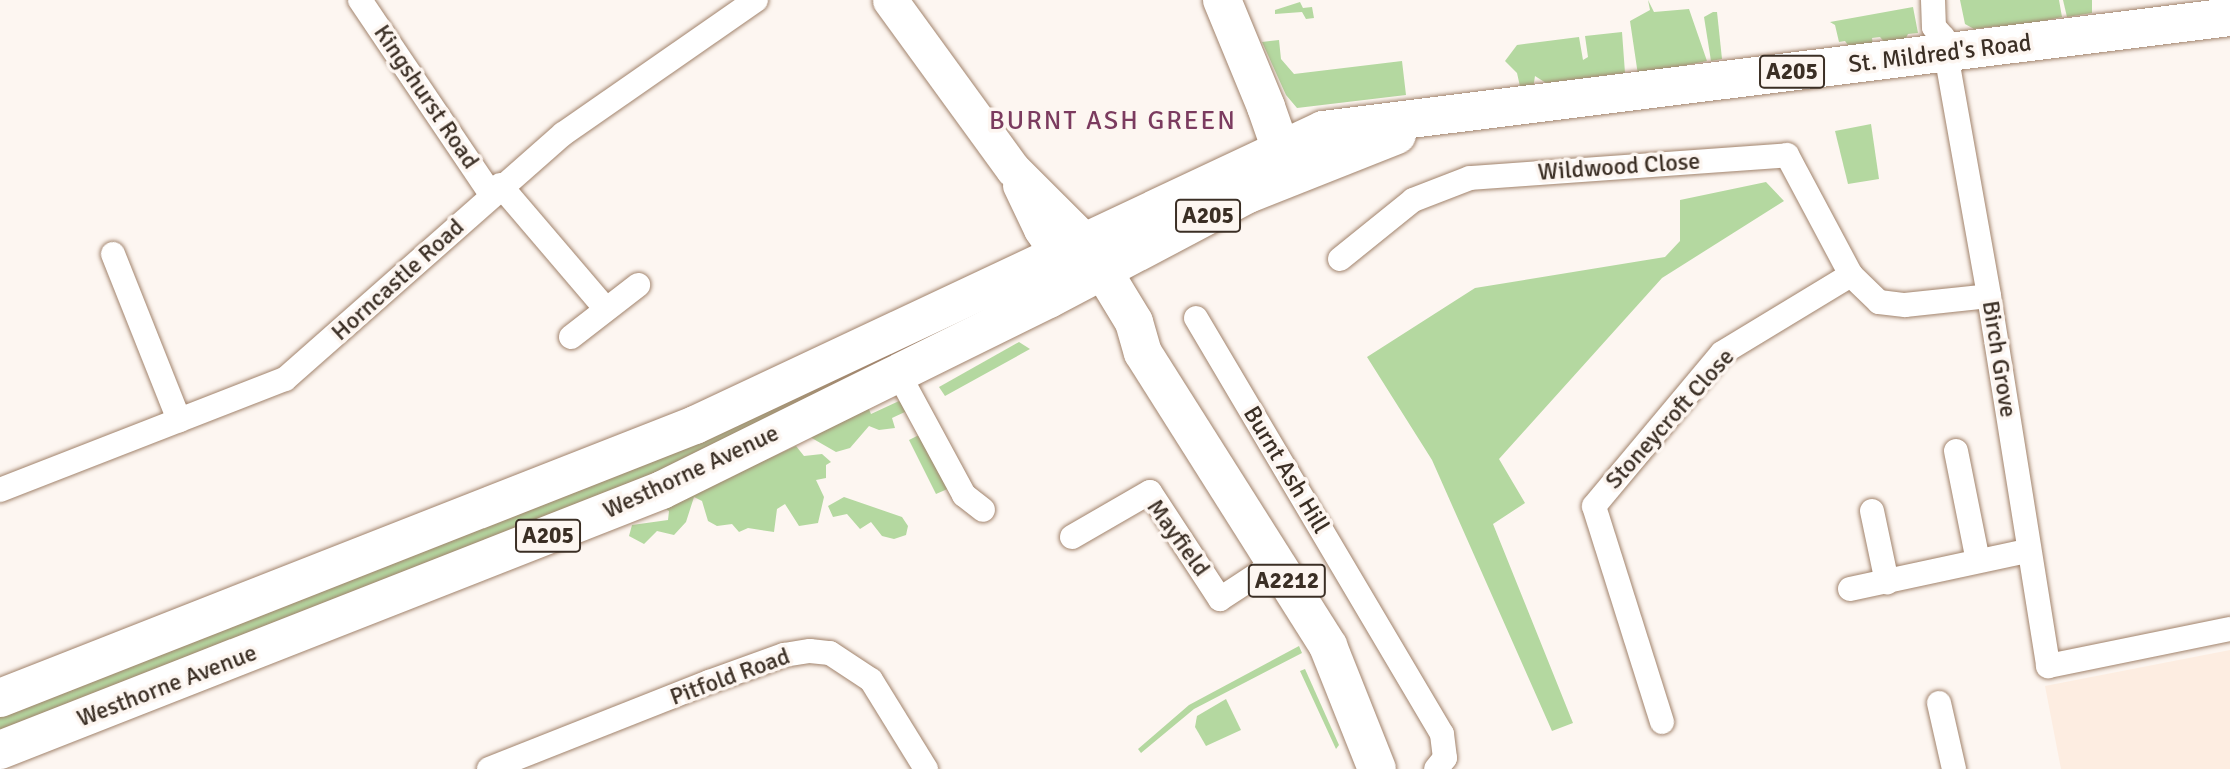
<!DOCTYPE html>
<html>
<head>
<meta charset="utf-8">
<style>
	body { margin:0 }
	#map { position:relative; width:2230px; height:769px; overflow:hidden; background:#fdf6f1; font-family:Signika,sans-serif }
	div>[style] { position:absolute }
	.built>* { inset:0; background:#fdede1 }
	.green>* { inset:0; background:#b4d8a0 }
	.roads { filter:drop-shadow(0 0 2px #a1836c) drop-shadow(0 0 2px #a1836c) }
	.street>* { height:24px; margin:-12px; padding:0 12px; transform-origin:12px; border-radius:12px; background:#fff }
	.secondary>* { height:35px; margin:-17.5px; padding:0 17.5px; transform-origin:17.5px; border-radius:17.5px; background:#fff }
	.primary>* { height:38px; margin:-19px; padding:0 19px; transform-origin:19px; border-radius:19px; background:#fff }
	.highway>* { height:38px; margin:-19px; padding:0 19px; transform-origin:19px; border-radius:19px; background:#fff }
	span { translate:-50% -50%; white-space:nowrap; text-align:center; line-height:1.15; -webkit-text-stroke:7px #fdf6f1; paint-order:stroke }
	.shield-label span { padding:2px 5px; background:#fdf6f1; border:2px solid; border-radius:5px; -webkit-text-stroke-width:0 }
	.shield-label { font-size:23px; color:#3b2f25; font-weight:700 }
	.street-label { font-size:24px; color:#3b2f25 }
	.neighbourhood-label { font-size:26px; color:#7b3b5f; letter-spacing:2px }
</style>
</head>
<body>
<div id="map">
	<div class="built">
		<div style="clip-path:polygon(2230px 650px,2230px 769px,2061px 769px,2045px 686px)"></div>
	</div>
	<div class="green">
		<div style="clip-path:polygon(1648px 0,1654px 12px,1689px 9px,1707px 61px,1638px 75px,1630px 21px,1650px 10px)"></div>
		<div style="clip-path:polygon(1960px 0,2059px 0,2062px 17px,1999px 30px,1998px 26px,1974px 29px,1965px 24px)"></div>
		<div style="clip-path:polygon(2063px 0,2092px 0,2092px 13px,2067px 17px)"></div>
		<div style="clip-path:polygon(1300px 2px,1303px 8px,1312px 7px,1314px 18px,1306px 19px,1302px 12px,1275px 14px,1275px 10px)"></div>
		<div style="clip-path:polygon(1913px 7px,1918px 33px,1908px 34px,1904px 42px,1886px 44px,1880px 37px,1872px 38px,1873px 45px,1851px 49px,1845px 41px,1839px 42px,1835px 25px,1830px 22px)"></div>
		<div style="clip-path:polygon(1713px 12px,1717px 12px,1722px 59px,1711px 61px,1704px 17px)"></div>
		<div style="clip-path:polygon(1622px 32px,1625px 73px,1546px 83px,1535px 76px,1533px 89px,1521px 91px,1517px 73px,1505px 61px,1517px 45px,1579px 37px,1583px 60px,1588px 57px,1585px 36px)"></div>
		<div style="clip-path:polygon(1279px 40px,1281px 59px,1294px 74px,1402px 61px,1406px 95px,1297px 108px,1286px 95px,1262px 42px)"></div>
		<div style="clip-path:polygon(1871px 124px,1879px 179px,1848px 184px,1835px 131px)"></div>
		<div style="clip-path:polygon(1766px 182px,1784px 201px,1662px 278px,1499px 459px,1525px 503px,1493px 524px,1573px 723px,1552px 731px,1432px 460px,1367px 357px,1475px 288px,1665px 257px,1680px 241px,1680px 200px)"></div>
		<div style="clip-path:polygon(997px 303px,668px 471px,0 735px,0 715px)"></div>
		<div style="clip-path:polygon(1019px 342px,1030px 349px,945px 396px,939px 387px)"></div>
		<div style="clip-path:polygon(899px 401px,907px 411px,892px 418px,895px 428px,879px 430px,869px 426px,850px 448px,836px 452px,810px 437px,867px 405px,871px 414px)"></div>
		<div style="clip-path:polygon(921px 434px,952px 487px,936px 494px,909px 440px)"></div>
		<div style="clip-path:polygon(796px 446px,804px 456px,822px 454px,831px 462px,826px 465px,826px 478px,816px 480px,824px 497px,818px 523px,799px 526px,785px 504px,777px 509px,774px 532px,748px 528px,739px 532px,732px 524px,717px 526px,708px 521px,702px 501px,694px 497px,686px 522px,674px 535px,657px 531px,644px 544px,629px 536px,632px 525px,668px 520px,669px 511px,662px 507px)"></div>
		<div style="clip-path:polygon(844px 497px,902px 517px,908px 526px,906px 535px,894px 539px,882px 536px,871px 522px,860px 529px,847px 514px,833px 517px,828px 506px)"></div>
		<div style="clip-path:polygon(1299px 646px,1302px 653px,1194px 709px,1141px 753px,1138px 749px,1189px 705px)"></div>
		<div style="clip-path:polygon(1305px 669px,1339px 745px,1336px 749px,1300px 671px)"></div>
		<div style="clip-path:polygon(1226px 699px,1241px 730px,1206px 746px,1195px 727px,1197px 716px)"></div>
	</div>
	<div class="roads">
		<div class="street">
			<div style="left:360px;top:0;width:234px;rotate:56deg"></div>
			<div style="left:1933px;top:0;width:27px;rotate:88deg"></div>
			<div style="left:1934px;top:27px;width:13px;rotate:48deg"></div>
			<div style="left:1943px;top:37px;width:263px;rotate:79.9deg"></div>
			<div style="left:1989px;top:296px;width:375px;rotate:80.9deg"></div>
			<div style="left:2048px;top:666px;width:186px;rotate:-11.5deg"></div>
			<div style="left:500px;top:185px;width:163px;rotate:49.5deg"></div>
			<div style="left:113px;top:254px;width:179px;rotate:68.3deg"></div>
			<div style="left:1340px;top:259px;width:94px;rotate:-38.9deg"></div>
			<div style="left:1413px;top:200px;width:61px;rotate:-21.1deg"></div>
			<div style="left:1470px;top:178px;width:318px;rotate:-4.1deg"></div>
			<div style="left:1787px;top:155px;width:136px;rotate:61.9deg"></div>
			<div style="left:1196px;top:318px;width:483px;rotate:59.4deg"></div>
			<div style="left:1442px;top:734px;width:24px;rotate:83deg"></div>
			<div style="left:1445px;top:758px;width:14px;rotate:129deg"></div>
			<div style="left:571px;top:337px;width:85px;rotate:-37.8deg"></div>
			<div style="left:897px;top:371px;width:141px;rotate:61.6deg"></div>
			<div style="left:964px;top:495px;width:24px;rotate:38deg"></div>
			<div style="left:1956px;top:451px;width:112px;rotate:78.7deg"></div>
			<div style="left:0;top:490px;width:306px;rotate:-21.3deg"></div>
			<div style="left:285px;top:379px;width:371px;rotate:-41.4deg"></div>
			<div style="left:563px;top:134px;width:235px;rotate:-34.8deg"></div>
			<div style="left:1872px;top:511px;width:73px;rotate:78.1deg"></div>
			<div style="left:1072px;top:537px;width:90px;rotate:-30deg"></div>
			<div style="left:1150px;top:492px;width:128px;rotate:56.8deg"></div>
			<div style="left:1220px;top:599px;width:66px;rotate:-33.2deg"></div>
			<div style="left:1850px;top:589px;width:182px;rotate:-12.1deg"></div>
			<div style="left:1939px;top:703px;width:68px;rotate:77.2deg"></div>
			<div style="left:1662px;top:722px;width:226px;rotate:-107.5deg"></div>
			<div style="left:1594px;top:506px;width:199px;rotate:-50.1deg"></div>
			<div style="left:1722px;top:353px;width:151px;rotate:-31.2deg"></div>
			<div style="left:1851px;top:275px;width:39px;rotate:44deg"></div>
			<div style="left:1879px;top:302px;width:26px;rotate:7deg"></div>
			<div style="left:1905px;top:305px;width:84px;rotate:-6.1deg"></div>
			<div style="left:489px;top:769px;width:237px;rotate:-21.6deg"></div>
			<div style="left:709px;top:682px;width:80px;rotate:-19.8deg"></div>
			<div style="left:784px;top:655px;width:26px;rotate:-9deg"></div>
			<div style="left:810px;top:651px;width:20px;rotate:6deg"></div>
			<div style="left:830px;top:653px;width:49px;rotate:33.4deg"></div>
			<div style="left:871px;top:680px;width:105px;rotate:58.3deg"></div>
		</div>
		<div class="secondary">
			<div style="left:890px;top:0;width:209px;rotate:54deg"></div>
			<div style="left:1013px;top:169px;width:102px;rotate:45deg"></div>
			<div style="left:1020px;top:185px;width:49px;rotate:64.5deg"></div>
			<div style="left:1041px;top:229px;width:30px;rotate:56deg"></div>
		</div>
		<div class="primary">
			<div style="left:1222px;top:0;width:116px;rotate:67.6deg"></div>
			<div style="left:1266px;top:107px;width:60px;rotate:70.7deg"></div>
			<div style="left:1286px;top:164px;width:14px;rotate:98deg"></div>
			<div style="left:1086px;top:243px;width:92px;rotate:58.7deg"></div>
			<div style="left:1134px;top:322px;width:32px;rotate:74deg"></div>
			<div style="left:1143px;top:353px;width:347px;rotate:57.7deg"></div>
			<div style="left:1328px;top:646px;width:132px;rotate:68.3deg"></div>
		</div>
		<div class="highway">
			<div style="left:0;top:698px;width:747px;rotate:-21.45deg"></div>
			<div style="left:695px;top:425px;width:694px;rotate:-25.16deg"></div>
			<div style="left:1323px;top:130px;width:914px;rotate:-7.1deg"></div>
			<div style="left:0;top:750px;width:711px;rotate:-21.44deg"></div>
			<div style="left:662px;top:490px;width:432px;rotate:-26.3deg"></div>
			<div style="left:1049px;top:299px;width:225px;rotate:-27.8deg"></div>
			<div style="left:1248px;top:194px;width:160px;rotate:-21.6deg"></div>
		</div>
	</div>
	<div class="shield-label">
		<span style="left:1792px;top:72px">A205</span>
		<span style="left:1208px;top:216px">A205</span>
		<span style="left:548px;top:536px">A205</span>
		<span style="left:1287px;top:581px">A2212</span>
	</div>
	<div class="street-label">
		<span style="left:1940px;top:54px;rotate:-7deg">St. Mildred's Road</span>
		<span style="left:426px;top:97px;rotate:56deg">Kingshurst Road</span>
		<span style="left:1619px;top:167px;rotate:-4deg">Wildwood Close</span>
		<span style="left:398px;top:280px;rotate:-42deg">Horncastle Road</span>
		<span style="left:1999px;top:359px;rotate:81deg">Birch Grove</span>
		<span style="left:1670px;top:419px;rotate:-48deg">Stoneycroft Close</span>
		<span style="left:1286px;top:470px;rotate:59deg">Burnt Ash Hill</span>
		<span style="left:691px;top:472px;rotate:-25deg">Westhorne Avenue</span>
		<span style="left:1178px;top:538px;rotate:54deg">Mayfield</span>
		<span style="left:730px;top:677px;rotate:-20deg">Pitfold Road</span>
		<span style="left:167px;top:686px;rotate:-21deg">Westhorne Avenue</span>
	</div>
	<div class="neighbourhood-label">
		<span style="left:1113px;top:122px">BURNT ASH GREEN</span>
	</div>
</div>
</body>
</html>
